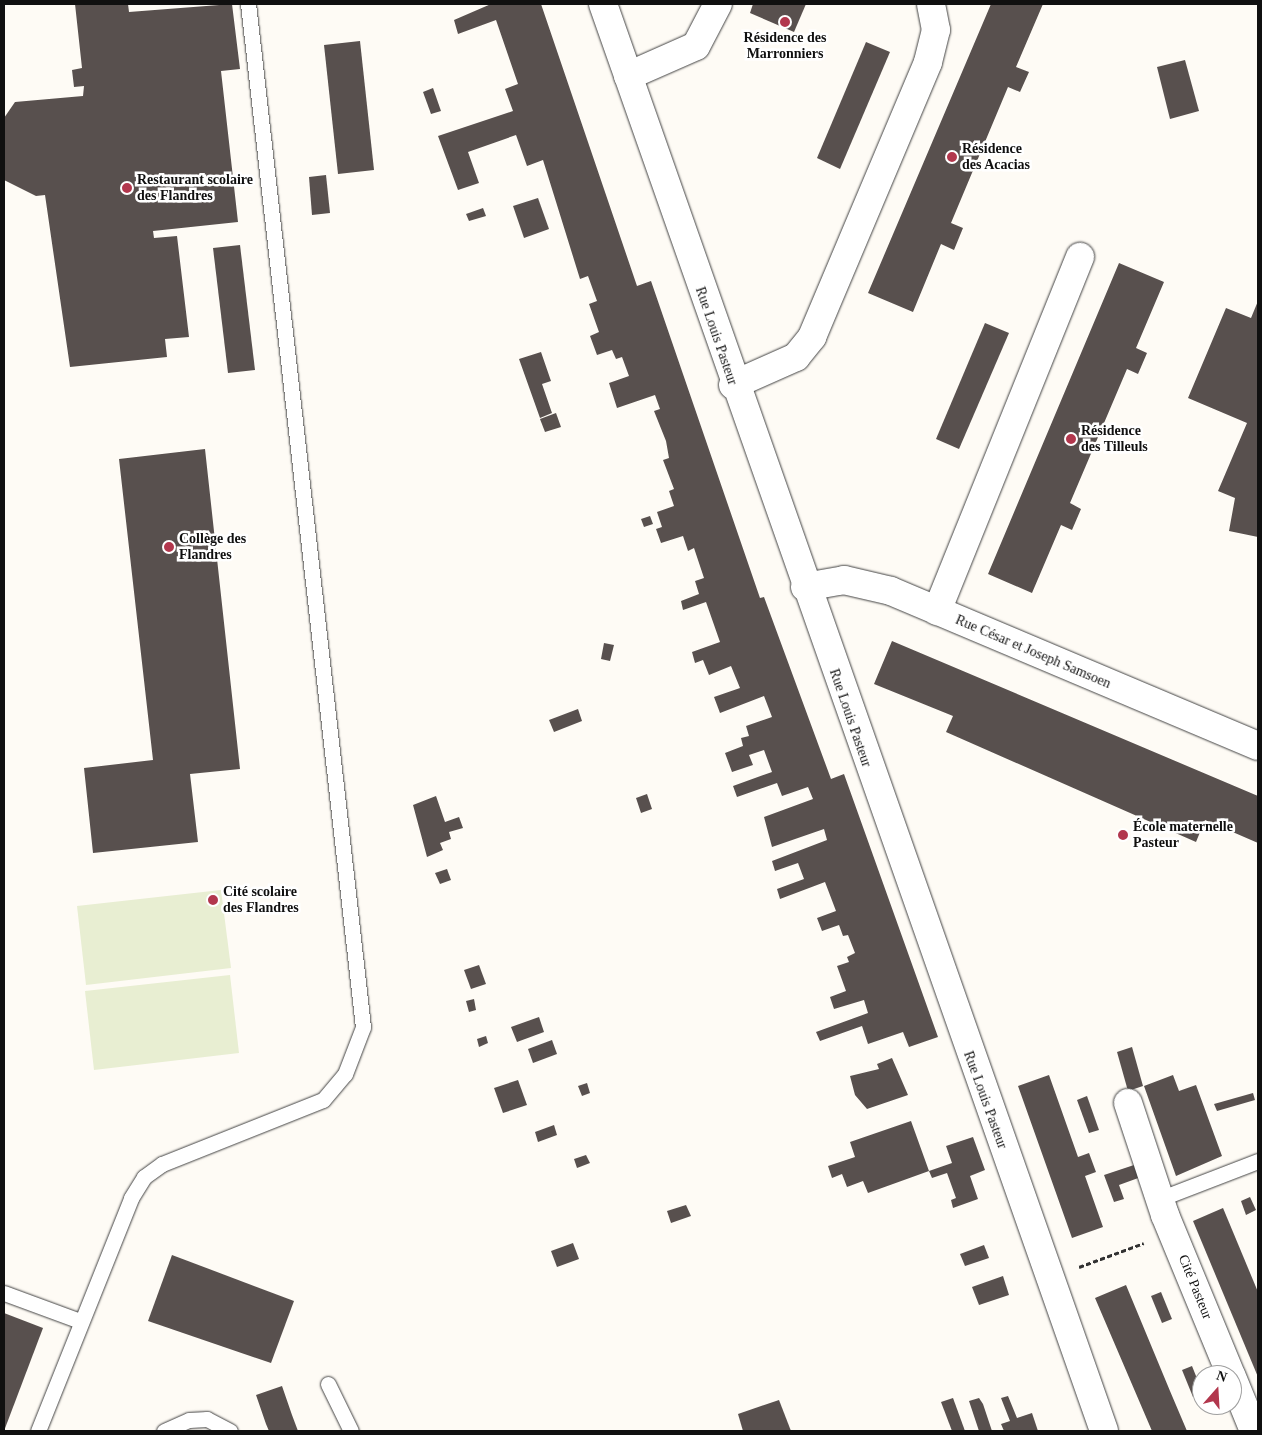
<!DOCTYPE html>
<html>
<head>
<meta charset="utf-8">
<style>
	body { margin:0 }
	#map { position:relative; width:1262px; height:1435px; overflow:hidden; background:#fefbf5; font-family:Georgia,serif }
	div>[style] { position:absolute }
	.pitch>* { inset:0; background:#e8eed2 }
	.building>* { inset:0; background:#58504e }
	.path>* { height:3px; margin-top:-1.5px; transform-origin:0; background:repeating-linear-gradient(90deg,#323232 0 5px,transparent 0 7.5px) }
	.roads { filter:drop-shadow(0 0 1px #434343) drop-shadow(0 0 1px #434343) }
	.service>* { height:15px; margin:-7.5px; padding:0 7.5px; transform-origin:7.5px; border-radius:7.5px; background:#fff }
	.minor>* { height:28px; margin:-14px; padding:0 14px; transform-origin:14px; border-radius:14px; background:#fff }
	.dots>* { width:14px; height:14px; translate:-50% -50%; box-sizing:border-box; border:2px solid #fff; border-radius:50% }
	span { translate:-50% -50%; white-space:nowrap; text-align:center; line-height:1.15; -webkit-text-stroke:5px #fff; paint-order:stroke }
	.poi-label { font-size:14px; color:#101010; font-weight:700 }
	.left { translate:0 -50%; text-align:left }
	.street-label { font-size:14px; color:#101010 }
	.frame { position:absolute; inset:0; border:5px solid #101010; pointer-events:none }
	.north { position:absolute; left:1192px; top:1365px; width:50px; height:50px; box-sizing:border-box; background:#fff; border:1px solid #9f9f9f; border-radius:50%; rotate:19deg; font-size:14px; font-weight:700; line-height:20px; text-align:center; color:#101010 }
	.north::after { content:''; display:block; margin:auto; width:18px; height:22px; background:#b2374d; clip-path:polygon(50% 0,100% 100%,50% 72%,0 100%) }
</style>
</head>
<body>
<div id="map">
	<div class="pitch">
		<div style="clip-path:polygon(221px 890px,231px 968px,86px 985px,77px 906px)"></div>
		<div style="clip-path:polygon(230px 975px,239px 1053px,94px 1070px,85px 991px)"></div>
	</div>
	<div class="building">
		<div style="clip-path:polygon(75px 4px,128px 4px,129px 12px,232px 4px,240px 69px,221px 71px,238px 222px,153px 231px,154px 238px,177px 236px,189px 337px,165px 339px,167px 357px,70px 367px,45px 195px,36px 196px,4px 180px,4px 118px,15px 102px,83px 96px,84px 86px,74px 87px,72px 70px,82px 68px)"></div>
		<div style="clip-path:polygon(491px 4px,541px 4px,637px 286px,651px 281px,760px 598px,764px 597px,831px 779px,844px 774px,938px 1037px,909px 1047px,903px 1032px,868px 1044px,862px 1026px,820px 1041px,816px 1032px,868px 1013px,864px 1000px,834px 1009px,830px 997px,846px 991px,837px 966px,849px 962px,847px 957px,855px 953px,848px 935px,843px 936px,839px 925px,822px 931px,817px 918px,836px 911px,825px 882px,780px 899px,777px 889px,804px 879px,798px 863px,775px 871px,772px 861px,827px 840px,824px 829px,772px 847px,764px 817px,813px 799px,808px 787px,782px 796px,777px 783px,737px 797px,733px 786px,772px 772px,764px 750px,749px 755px,753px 765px,732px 772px,725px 753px,743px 746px,741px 738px,749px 736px,746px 726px,772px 717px,764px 696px,720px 713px,714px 697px,740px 688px,731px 666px,709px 675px,703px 660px,695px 663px,692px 652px,720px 642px,706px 602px,683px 610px,681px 601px,699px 594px,695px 581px,704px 578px,694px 548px,688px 551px,683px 536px,661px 543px,656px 529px,662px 527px,657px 512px,674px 506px,669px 491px,674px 489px,663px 460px,669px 458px,666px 441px,654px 411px,660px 409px,655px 395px,617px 408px,609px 383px,629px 376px,622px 357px,616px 359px,612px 350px,597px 355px,590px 336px,599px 332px,589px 304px,597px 301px,588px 276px,580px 279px,543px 160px,527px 166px,516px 135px,468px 152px,479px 183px,458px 190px,438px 136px,513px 111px,505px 89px,518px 84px,496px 20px,458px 34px,454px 20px)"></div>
		<div style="clip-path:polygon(753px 4px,806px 4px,794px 32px,750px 13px)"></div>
		<div style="clip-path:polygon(991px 4px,1043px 4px,1016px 67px,1029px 72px,1020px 92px,1008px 87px,951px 223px,963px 228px,954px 250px,941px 244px,913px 312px,868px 293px)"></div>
		<div style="clip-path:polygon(360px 41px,374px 170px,338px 174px,324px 45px)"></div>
		<div style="clip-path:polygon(866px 42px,890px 52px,840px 169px,817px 158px)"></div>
		<div style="clip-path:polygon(1185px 60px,1199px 111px,1170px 119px,1157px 67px)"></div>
		<div style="clip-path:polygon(433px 88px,441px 111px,431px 114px,423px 92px)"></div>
		<div style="clip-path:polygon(326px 175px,330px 213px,312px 215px,309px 177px)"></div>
		<div style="clip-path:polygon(538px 198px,549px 229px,524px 238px,513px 206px)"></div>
		<div style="clip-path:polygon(483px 208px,486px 216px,469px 221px,466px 214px)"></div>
		<div style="clip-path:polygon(240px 245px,255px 370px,228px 373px,213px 248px)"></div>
		<div style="clip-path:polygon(1119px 263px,1164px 282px,1136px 348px,1147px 353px,1138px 374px,1127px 369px,1070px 503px,1081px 509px,1072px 530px,1061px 525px,1032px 593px,988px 574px)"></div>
		<div style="clip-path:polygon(1258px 301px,1258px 537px,1229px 531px,1235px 498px,1218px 491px,1247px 423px,1188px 398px,1226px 308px,1251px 318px)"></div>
		<div style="clip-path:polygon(985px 323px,1009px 333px,959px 449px,936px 439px)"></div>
		<div style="clip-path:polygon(541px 352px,551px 381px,542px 384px,552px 413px,540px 418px,519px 359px)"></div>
		<div style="clip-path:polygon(556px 413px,561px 427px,545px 432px,540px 419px)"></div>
		<div style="clip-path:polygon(205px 449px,240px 769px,190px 774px,198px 842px,93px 853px,84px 768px,153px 760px,119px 459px)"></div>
		<div style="clip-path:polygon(650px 516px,653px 524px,644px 527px,641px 519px)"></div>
		<div style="clip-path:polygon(892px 641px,1258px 796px,1258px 843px,1205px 820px,1196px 842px,946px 732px,953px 716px,874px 684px)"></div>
		<div style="clip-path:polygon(604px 643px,614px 645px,610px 661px,601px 659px)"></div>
		<div style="clip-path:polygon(578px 709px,582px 721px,554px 732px,549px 720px)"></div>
		<div style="clip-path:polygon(647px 794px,652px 809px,641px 813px,636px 798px)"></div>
		<div style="clip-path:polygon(436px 796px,445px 822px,459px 817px,463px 828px,449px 832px,451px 839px,440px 843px,443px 850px,427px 857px,413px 805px)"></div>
		<div style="clip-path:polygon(447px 869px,451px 880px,440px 884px,435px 873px)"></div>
		<div style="clip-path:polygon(479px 965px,486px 984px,471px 989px,464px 970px)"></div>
		<div style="clip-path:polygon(474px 999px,476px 1010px,469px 1012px,466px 1001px)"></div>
		<div style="clip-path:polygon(539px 1017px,544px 1032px,517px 1042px,511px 1027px)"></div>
		<div style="clip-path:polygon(486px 1036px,488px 1043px,479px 1047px,477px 1039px)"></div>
		<div style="clip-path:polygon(552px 1040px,557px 1054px,533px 1063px,528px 1049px)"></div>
		<div style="clip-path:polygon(1132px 1047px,1143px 1086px,1128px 1091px,1117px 1052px)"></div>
		<div style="clip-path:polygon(892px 1058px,908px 1095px,867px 1109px,855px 1095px,850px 1076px,879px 1069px,877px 1064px)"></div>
		<div style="clip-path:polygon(1049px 1075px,1078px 1157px,1089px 1153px,1096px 1172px,1085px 1176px,1103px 1227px,1072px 1238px,1018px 1086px)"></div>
		<div style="clip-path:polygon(1173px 1075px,1179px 1091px,1196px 1085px,1222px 1156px,1176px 1176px,1144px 1086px)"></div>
		<div style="clip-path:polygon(518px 1080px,527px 1105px,503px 1113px,494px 1088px)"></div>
		<div style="clip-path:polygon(587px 1083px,590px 1093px,582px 1096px,578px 1086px)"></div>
		<div style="clip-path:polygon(1253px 1093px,1255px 1100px,1217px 1111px,1214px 1104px)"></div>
		<div style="clip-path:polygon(1087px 1096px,1099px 1130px,1089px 1133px,1077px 1100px)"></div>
		<div style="clip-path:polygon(911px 1121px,929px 1171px,868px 1193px,863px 1181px,847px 1187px,842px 1174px,832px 1178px,828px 1166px,855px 1157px,850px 1142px)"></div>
		<div style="clip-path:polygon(554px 1125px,557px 1135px,538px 1142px,535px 1132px)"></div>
		<div style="clip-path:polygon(973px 1137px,985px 1170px,970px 1176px,978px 1199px,953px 1208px,951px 1200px,956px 1198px,947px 1173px,932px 1178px,929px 1171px,952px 1163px,946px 1146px)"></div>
		<div style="clip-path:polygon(586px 1155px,590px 1163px,577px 1168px,574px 1159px)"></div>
		<div style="clip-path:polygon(1137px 1164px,1141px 1177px,1119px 1185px,1124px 1199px,1114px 1202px,1104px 1175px)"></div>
		<div style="clip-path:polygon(1250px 1197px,1256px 1210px,1246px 1215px,1241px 1201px)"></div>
		<div style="clip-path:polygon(686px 1205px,691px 1216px,671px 1223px,667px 1211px)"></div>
		<div style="clip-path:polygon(1223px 1208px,1258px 1292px,1258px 1377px,1193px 1221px)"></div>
		<div style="clip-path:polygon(573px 1243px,579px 1259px,557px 1267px,551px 1251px)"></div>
		<div style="clip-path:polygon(984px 1245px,989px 1258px,965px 1266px,960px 1254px)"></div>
		<div style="clip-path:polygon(172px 1255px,294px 1301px,271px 1363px,148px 1321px)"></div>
		<div style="clip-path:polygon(1003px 1276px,1009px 1295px,979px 1305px,972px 1287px)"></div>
		<div style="clip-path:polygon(1126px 1285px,1170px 1391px,1187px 1431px,1152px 1431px,1095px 1298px)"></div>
		<div style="clip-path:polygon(1161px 1292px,1172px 1319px,1162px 1323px,1151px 1296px)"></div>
		<div style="clip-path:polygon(4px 1313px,43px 1328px,4px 1431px)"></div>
		<div style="clip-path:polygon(1192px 1366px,1202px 1391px,1193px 1397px,1182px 1370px)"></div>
		<div style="clip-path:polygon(282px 1386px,292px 1415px,298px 1431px,269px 1431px,266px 1424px,256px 1395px)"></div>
		<div style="clip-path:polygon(1008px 1396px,1017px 1418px,1032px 1413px,1038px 1431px,1004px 1431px,1001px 1424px,1010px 1421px,1001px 1398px)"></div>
		<div style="clip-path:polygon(953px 1398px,965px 1431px,952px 1431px,941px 1402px)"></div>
		<div style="clip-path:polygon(979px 1398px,983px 1404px,992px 1431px,979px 1431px,969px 1401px)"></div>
		<div style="clip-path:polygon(779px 1400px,791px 1431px,743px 1431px,738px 1414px)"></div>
	</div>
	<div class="path">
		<div style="left:1079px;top:1267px;width:69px;rotate:-20.3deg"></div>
	</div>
	<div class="roads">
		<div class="service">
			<div style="left:1159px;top:1199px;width:106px;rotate:-21deg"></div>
			<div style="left:4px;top:1293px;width:81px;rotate:20.2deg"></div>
			<div style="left:328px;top:1384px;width:52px;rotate:63.9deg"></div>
			<div style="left:38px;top:1431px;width:251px;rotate:-68.2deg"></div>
			<div style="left:131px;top:1198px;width:25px;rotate:-58deg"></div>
			<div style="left:144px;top:1177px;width:22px;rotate:-36deg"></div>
			<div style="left:162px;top:1164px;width:173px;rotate:-21.7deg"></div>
			<div style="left:323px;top:1100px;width:34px;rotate:-50deg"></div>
			<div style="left:345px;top:1074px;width:50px;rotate:-69deg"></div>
			<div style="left:363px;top:1027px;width:1029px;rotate:-96.41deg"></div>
			<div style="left:164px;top:1431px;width:27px;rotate:-24deg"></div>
			<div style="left:189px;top:1420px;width:18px;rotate:-3deg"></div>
			<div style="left:207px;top:1419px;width:26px;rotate:28deg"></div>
		</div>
		<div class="minor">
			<div style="left:603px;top:4px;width:1512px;rotate:70.65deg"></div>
			<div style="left:628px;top:76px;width:74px;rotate:-23.8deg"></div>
			<div style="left:696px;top:46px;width:47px;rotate:-62.4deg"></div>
			<div style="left:733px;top:385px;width:69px;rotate:-24deg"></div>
			<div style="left:796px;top:357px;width:26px;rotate:-51deg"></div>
			<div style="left:812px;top:337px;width:298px;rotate:-67.1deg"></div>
			<div style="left:928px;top:62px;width:33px;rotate:-76deg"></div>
			<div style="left:936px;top:30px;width:26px;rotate:-101deg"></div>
			<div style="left:805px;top:587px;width:40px;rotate:-10deg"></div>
			<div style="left:844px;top:580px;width:48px;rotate:13.2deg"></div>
			<div style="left:891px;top:591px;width:398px;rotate:22.9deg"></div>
			<div style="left:937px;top:611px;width:382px;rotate:-68deg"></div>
			<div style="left:1128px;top:1103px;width:118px;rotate:71.7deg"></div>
			<div style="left:1165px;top:1215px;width:173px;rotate:67.6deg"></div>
			<div style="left:1232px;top:1377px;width:58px;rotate:67.8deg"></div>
		</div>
	</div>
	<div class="dots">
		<div style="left:785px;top:22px;background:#b2374d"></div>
		<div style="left:952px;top:157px;background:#b2374d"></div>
		<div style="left:127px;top:188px;background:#b2374d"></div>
		<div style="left:1071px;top:439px;background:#b2374d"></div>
		<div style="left:169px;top:547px;background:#b2374d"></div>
		<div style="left:1123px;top:835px;background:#b2374d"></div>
		<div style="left:213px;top:900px;background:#b2374d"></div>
	</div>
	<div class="poi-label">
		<span style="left:785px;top:46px">Résidence des<br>Marronniers</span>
		<span class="left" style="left:962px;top:157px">Résidence<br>des Acacias</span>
		<span class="left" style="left:137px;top:188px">Restaurant scolaire<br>des Flandres</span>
		<span class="left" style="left:1081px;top:439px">Résidence<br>des Tilleuls</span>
		<span class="left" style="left:179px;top:547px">Collège des<br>Flandres</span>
		<span class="left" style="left:1133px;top:835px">École maternelle<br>Pasteur</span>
		<span class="left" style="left:223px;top:900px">Cité scolaire<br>des Flandres</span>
	</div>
	<div class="street-label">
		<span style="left:716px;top:336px;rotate:71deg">Rue Louis Pasteur</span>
		<span style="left:1033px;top:652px;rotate:23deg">Rue César et Joseph Samsoen</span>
		<span style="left:850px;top:718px;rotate:71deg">Rue Louis Pasteur</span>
		<span style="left:985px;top:1100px;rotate:70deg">Rue Louis Pasteur</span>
		<span style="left:1195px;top:1287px;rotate:68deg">Cité Pasteur</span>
	</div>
	<div class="frame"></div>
	<div class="north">N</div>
</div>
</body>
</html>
